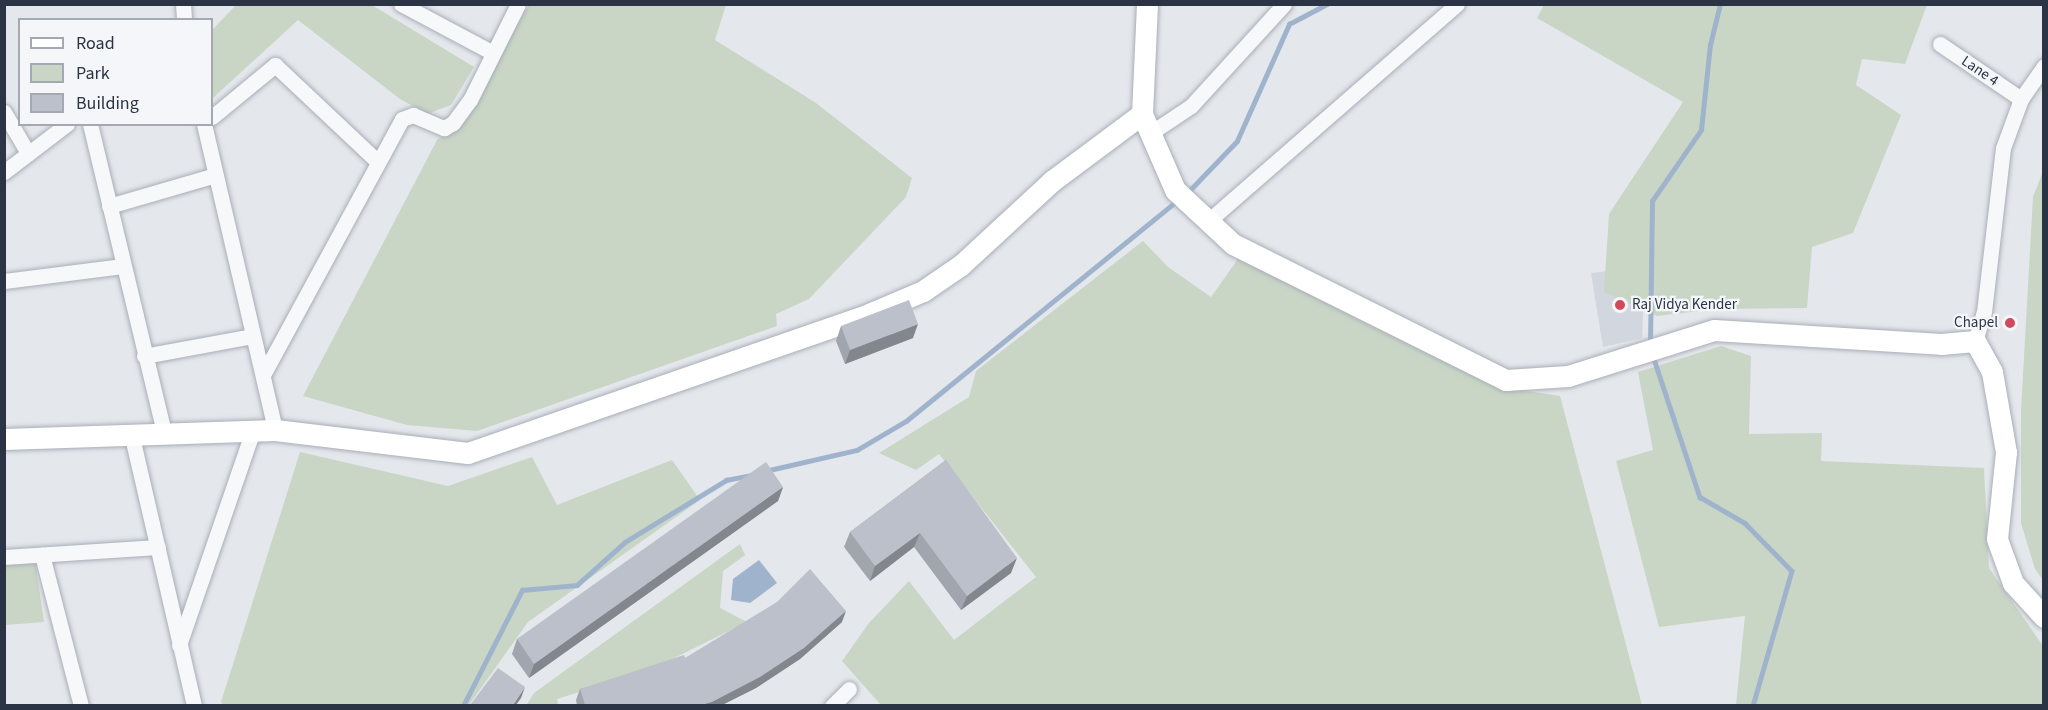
<!DOCTYPE html>
<html>
<head>
<meta charset="utf-8">
<style>
	body { margin:0 }
	#map { position:relative; width:2048px; height:710px; overflow:hidden; background:#e4e7ec; font-family:"Source Sans 3",sans-serif }
	div>[style] { position:absolute }
	.built>* { inset:0; background:#d2d6de }
	.green>* { inset:0; background:#c9d6c5 }
	.water>* { inset:0; background:#9fb4cc }
	.stream>* { height:4.5px; margin:-2.25px; padding:0 2.25px; transform-origin:2.25px; border-radius:2.25px; background:#9fb4cc }
	.roads { filter:drop-shadow(0 0 2px #a9aeb7) drop-shadow(0 0 2px #a9aeb7) }
	.street>* { height:15px; margin:-7.5px; padding:0 7.5px; transform-origin:7.5px; border-radius:7.5px; background:#f7f8fa }
	.secondary>* { height:21px; margin:-10.5px; padding:0 10.5px; transform-origin:10.5px; border-radius:10.5px; background:#fff }
	.wall>* { inset:0; background:#a1a5ae }
	.shaded-wall>* { inset:0; background:#83868d }
	.building>* { inset:0; background:#bbc0ca }
	.dots>* { width:16px; height:16px; translate:-50% -50%; box-sizing:border-box; border:3px solid #f4f6f9; border-radius:50% }
	span { translate:-50% -50%; white-space:nowrap; text-align:center; line-height:1.15; -webkit-text-stroke:4.5px #f4f6f9; paint-order:stroke }
	.street-label { font-size:15px; color:#2b3445 }
	.poi-label { font-size:15px; color:#2b3445 }
	.left { translate:0 -50%; text-align:left }
	.right { translate:-100% -50%; text-align:right }
	.frame { position:absolute; inset:0; border:6px solid #2b3445; pointer-events:none }
	.legend { position:absolute; left:18px; top:18px; width:195px; height:108px; box-sizing:border-box; background:#f4f6f9; border:2px solid #a4a8b1; margin:0; padding:8px 10px; list-style:none; font-size:18px; color:#2b3445 }
	.legend li { display:flex; align-items:center; gap:12px; height:30px }
	.legend b { width:30px; border:2px solid #a4a8b1 }
</style>
</head>
<body>
<div id="map">
	<div class="built">
		<div style="clip-path:polygon(1645px 267px,1642px 338px,1603px 347px,1591px 273px)"></div>
	</div>
	<div class="green">
		<div style="clip-path:polygon(236px 5px,372px 5px,474px 67px,451px 105px,427px 114px,400px 99px,298px 20px,213px 98px,212px 30px)"></div>
		<div style="clip-path:polygon(529px 5px,726px 5px,715px 40px,816px 103px,912px 178px,906px 197px,809px 299px,776px 314px,777px 326px,477px 431px,407px 425px,303px 396px,437px 140px,458px 125px)"></div>
		<div style="clip-path:polygon(1544px 5px,1927px 5px,1905px 64px,1862px 59px,1856px 85px,1901px 115px,1853px 233px,1812px 247px,1807px 308px,1717px 309px,1657px 316px,1604px 292px,1609px 214px,1683px 102px,1537px 18px)"></div>
		<div style="clip-path:polygon(2043px 171px,2043px 580px,2035px 569px,2021px 523px,2021px 410px,2033px 197px)"></div>
		<div style="clip-path:polygon(1143px 241px,1168px 267px,1211px 297px,1238px 259px,1501px 387px,1560px 396px,1642px 705px,881px 705px,842px 661px,869px 623px,909px 581px,954px 640px,1036px 577px,939px 454px,916px 470px,879px 453px,969px 397px,976px 371px)"></div>
		<div style="clip-path:polygon(1721px 346px,1751px 356px,1749px 434px,1822px 433px,1821px 461px,1984px 468px,1989px 568px,2043px 646px,2043px 705px,1736px 705px,1745px 616px,1659px 627px,1616px 461px,1653px 450px,1638px 372px)"></div>
		<div style="clip-path:polygon(300px 452px,448px 486px,532px 457px,557px 505px,672px 460px,700px 500px,528px 622px,469px 705px,223px 705px,221px 702px)"></div>
		<div style="clip-path:polygon(740px 544px,745px 555px,723px 571px,720px 608px,747px 622px,650px 670px,557px 699px,558px 705px,526px 706px,534px 693px)"></div>
		<div style="clip-path:polygon(35px 560px,44px 622px,6px 625px,5px 655px,5px 562px)"></div>
	</div>
	<div class="water">
		<div style="clip-path:polygon(759px 560px,777px 583px,750px 603px,731px 600px,733px 579px)"></div>
	</div>
	<div class="stream">
		<div style="left:1187px;top:193px;width:72px;rotate:-46.1deg"></div>
		<div style="left:1237px;top:141px;width:128px;rotate:-66deg"></div>
		<div style="left:1289px;top:24px;width:43px;rotate:-27.8deg"></div>
		<div style="left:1650px;top:345px;width:144px;rotate:-89.2deg"></div>
		<div style="left:1652px;top:201px;width:86px;rotate:-55.4deg"></div>
		<div style="left:1701px;top:130px;width:85px;rotate:-84deg"></div>
		<div style="left:1710px;top:45px;width:42px;rotate:-76.3deg"></div>
		<div style="left:1653px;top:356px;width:149px;rotate:71.6deg"></div>
		<div style="left:1700px;top:497px;width:52px;rotate:30deg"></div>
		<div style="left:1745px;top:523px;width:67px;rotate:45.6deg"></div>
		<div style="left:1792px;top:571px;width:141px;rotate:106.1deg"></div>
		<div style="left:765px;top:471px;width:94px;rotate:-12.9deg"></div>
		<div style="left:857px;top:450px;width:57px;rotate:-30.6deg"></div>
		<div style="left:906px;top:421px;width:350px;rotate:-39.1deg"></div>
		<div style="left:463px;top:706px;width:130px;rotate:-63deg"></div>
		<div style="left:522px;top:590px;width:55px;rotate:-5.2deg"></div>
		<div style="left:577px;top:585px;width:64px;rotate:-41.9deg"></div>
		<div style="left:625px;top:542px;width:119px;rotate:-31.5deg"></div>
		<div style="left:726px;top:480px;width:25px;rotate:-11deg"></div>
	</div>
	<div class="roads">
		<div class="street">
			<div style="left:183px;top:4px;width:16px;rotate:86deg"></div>
			<div style="left:401px;top:4px;width:104px;rotate:28deg"></div>
			<div style="left:1940px;top:44px;width:98px;rotate:34.2deg"></div>
			<div style="left:4px;top:112px;width:48px;rotate:59.7deg"></div>
			<div style="left:212px;top:117px;width:82px;rotate:-39.5deg"></div>
			<div style="left:275px;top:65px;width:140px;rotate:43.3deg"></div>
			<div style="left:90px;top:124px;width:321px;rotate:76.5deg"></div>
			<div style="left:204px;top:124px;width:314px;rotate:76.9deg"></div>
			<div style="left:1149px;top:134px;width:50px;rotate:-33.7deg"></div>
			<div style="left:1191px;top:106px;width:138px;rotate:-47.6deg"></div>
			<div style="left:4px;top:172px;width:79px;rotate:-37.3deg"></div>
			<div style="left:109px;top:206px;width:111px;rotate:-16.2deg"></div>
			<div style="left:1206px;top:223px;width:333px;rotate:-41.1deg"></div>
			<div style="left:4px;top:281px;width:120px;rotate:-7.2deg"></div>
			<div style="left:1975px;top:341px;width:30px;rotate:-73deg"></div>
			<div style="left:1984px;top:312px;width:165px;rotate:-83.4deg"></div>
			<div style="left:2003px;top:148px;width:52px;rotate:-69.8deg"></div>
			<div style="left:2021px;top:99px;width:40px;rotate:-55.1deg"></div>
			<div style="left:144px;top:356px;width:111px;rotate:-10.4deg"></div>
			<div style="left:263px;top:375px;width:291px;rotate:-61.5deg"></div>
			<div style="left:402px;top:119px;width:12px;rotate:-20deg"></div>
			<div style="left:413px;top:115px;width:34px;rotate:23deg"></div>
			<div style="left:444px;top:128px;width:10px;rotate:-29deg"></div>
			<div style="left:453px;top:123px;width:29px;rotate:-54deg"></div>
			<div style="left:470px;top:100px;width:107px;rotate:-63.4deg"></div>
			<div style="left:132px;top:437px;width:276px;rotate:77deg"></div>
			<div style="left:42px;top:555px;width:156px;rotate:75.5deg"></div>
			<div style="left:4px;top:557px;width:154px;rotate:-3.7deg"></div>
			<div style="left:179px;top:645px;width:224px;rotate:-71deg"></div>
			<div style="left:832px;top:706px;width:24px;rotate:-45deg"></div>
		</div>
		<div class="secondary">
			<div style="left:1147px;top:4px;width:110px;rotate:92.6deg"></div>
			<div style="left:1142px;top:114px;width:83px;rotate:66.5deg"></div>
			<div style="left:1175px;top:190px;width:79px;rotate:43deg"></div>
			<div style="left:1233px;top:244px;width:305px;rotate:26.5deg"></div>
			<div style="left:1506px;top:380px;width:62px;rotate:-3.7deg"></div>
			<div style="left:1568px;top:376px;width:153px;rotate:-17.5deg"></div>
			<div style="left:1714px;top:330px;width:227px;rotate:3.5deg"></div>
			<div style="left:1941px;top:344px;width:34px;rotate:-5deg"></div>
			<div style="left:1975px;top:341px;width:35px;rotate:61deg"></div>
			<div style="left:1992px;top:372px;width:81px;rotate:80.1deg"></div>
			<div style="left:2006px;top:452px;width:87px;rotate:95.9deg"></div>
			<div style="left:1997px;top:539px;width:47px;rotate:70deg"></div>
			<div style="left:2013px;top:583px;width:46px;rotate:47.6deg"></div>
			<div style="left:4px;top:439px;width:271px;rotate:-1.9deg"></div>
			<div style="left:275px;top:430px;width:194px;rotate:6.8deg"></div>
			<div style="left:468px;top:453px;width:424px;rotate:-19.1deg"></div>
			<div style="left:869px;top:314px;width:59px;rotate:-23.1deg"></div>
			<div style="left:923px;top:291px;width:46px;rotate:-34.4deg"></div>
			<div style="left:961px;top:265px;width:124px;rotate:-42.7deg"></div>
			<div style="left:1052px;top:181px;width:112px;rotate:-36.7deg"></div>
		</div>
	</div>
	<div class="wall">
		<div style="clip-path:polygon(841px 326px,913px 338px,845px 364px,836px 341px)"></div>
		<div style="clip-path:polygon(946px 460px,1011px 573px,961px 610px,914px 547px,870px 581px,844px 547px,850px 532px)"></div>
		<div style="clip-path:polygon(783px 487px,778px 501px,529px 678px,512px 654px,517px 639px)"></div>
		<div style="clip-path:polygon(842px 622px,800px 659px,756px 688px,722px 705px,577px 705px,576px 700px,580px 689px)"></div>
	</div>
	<div class="shaded-wall">
		<div style="clip-path:polygon(918px 324px,913px 338px,845px 364px,850px 350px)"></div>
		<div style="clip-path:polygon(783px 487px,778px 501px,529px 678px,534px 664px)"></div>
		<div style="clip-path:polygon(920px 533px,914px 547px,870px 581px,875px 566px)"></div>
		<div style="clip-path:polygon(1017px 558px,1011px 573px,961px 610px,967px 596px)"></div>
		<div style="clip-path:polygon(846px 611px,842px 622px,800px 659px,756px 688px,722px 705px,701px 705px)"></div>
		<div style="clip-path:polygon(525px 687px,521px 698px,516px 705px,513px 705px)"></div>
	</div>
	<div class="building">
		<div style="clip-path:polygon(909px 300px,918px 324px,850px 350px,841px 326px)"></div>
		<div style="clip-path:polygon(946px 460px,1017px 558px,967px 596px,920px 533px,875px 566px,850px 532px)"></div>
		<div style="clip-path:polygon(766px 462px,783px 487px,534px 664px,517px 639px)"></div>
		<div style="clip-path:polygon(810px 569px,846px 611px,804px 648px,760px 677px,712px 702px,701px 705px,585px 705px,580px 689px,684px 655px,685px 658px,777px 602px)"></div>
		<div style="clip-path:polygon(498px 668px,525px 687px,513px 705px,470px 705px)"></div>
	</div>
	<div class="dots">
		<div style="left:1620px;top:305px;background:#d1495b"></div>
		<div style="left:2010px;top:323px;background:#d1495b"></div>
	</div>
	<div class="street-label">
		<span style="left:1980px;top:71px;rotate:34deg">Lane 4</span>
	</div>
	<div class="poi-label">
		<span class="left" style="left:1632px;top:305px">Raj Vidya Kender</span>
		<span class="right" style="left:1998px;top:323px">Chapel</span>
	</div>
	<div class="frame"></div>
	<ul class="legend">
	<li><b style="height:8px;background:#fff"></b>Road</li>
	<li><b style="height:16px;background:#c9d6c5"></b>Park</li>
	<li><b style="height:16px;background:#bbc0ca"></b>Building</li>
	</ul>
</div>
</body>
</html>
